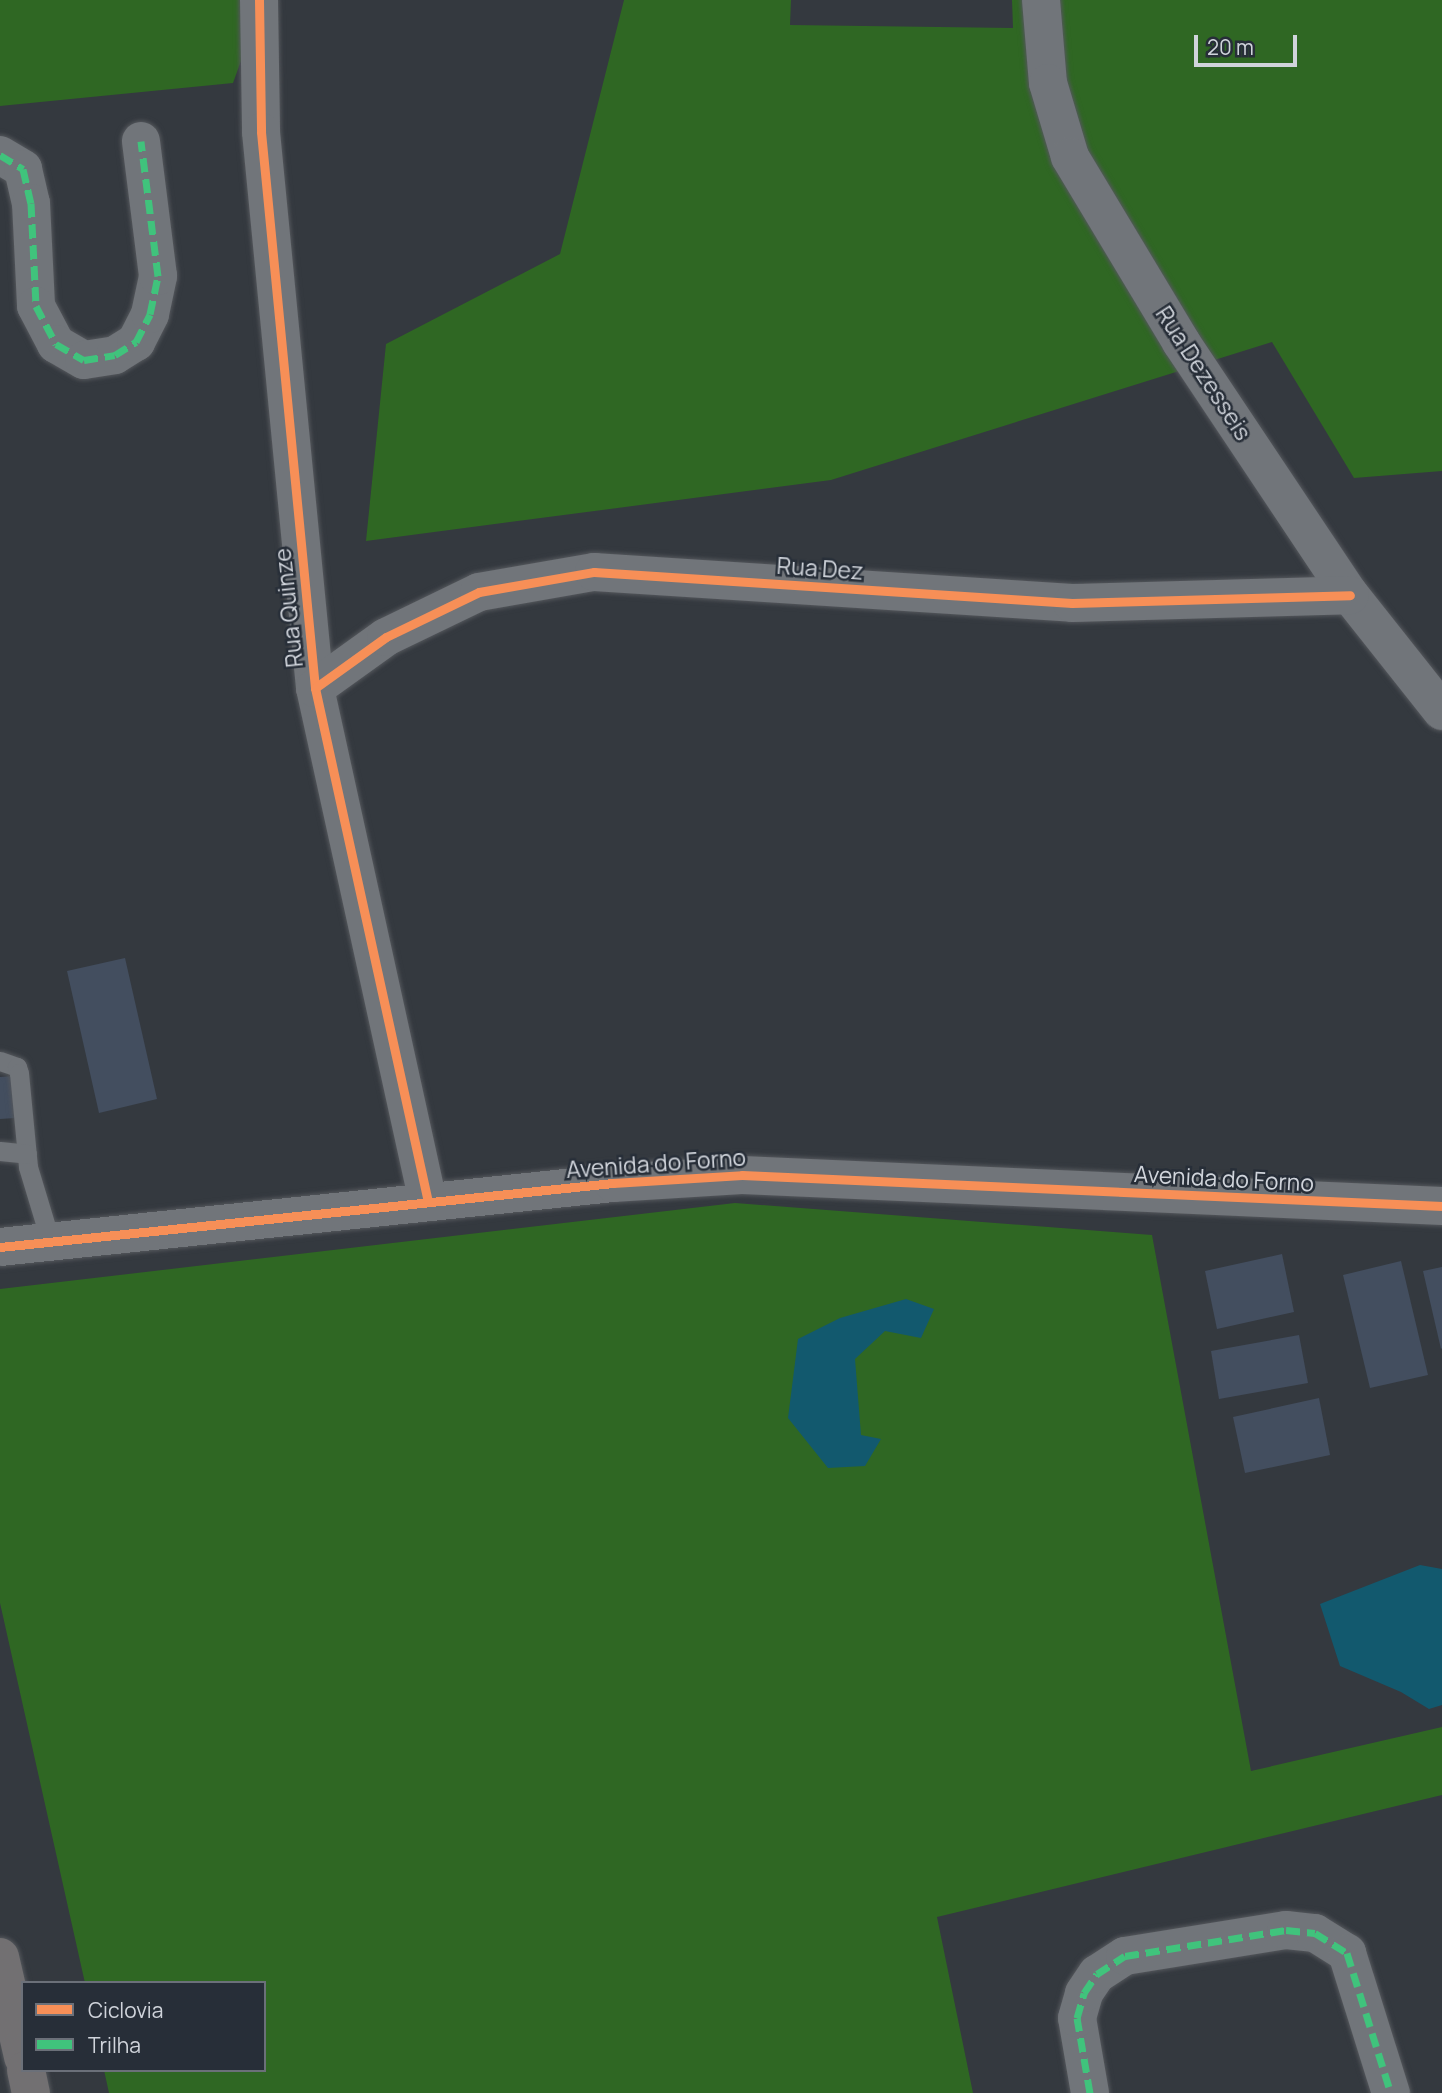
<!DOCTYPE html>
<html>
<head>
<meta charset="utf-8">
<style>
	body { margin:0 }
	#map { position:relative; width:1442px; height:2093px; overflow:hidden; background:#34393f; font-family:Manrope,sans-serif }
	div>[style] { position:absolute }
	.forest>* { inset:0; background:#2f6723 }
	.water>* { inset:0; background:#12596e }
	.building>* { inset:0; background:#434e5f }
	.roads { filter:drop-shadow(0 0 2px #54575c) drop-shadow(0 0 2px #54575c) }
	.service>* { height:19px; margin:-9.5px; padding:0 9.5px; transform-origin:9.5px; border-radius:9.5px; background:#71757a }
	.minor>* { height:38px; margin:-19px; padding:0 19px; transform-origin:19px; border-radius:19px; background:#71757a }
	.primary>* { height:38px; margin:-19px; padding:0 19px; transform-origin:19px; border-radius:19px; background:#727072 }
	.quiet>* { height:7px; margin-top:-3.5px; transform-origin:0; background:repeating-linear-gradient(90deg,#40c37c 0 14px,transparent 0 21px) }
	.cycleway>* { height:9px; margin:-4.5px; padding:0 4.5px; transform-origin:4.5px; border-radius:4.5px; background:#f78f57 }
	span { translate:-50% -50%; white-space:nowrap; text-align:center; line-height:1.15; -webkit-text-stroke:5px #272e38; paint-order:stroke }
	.street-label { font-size:23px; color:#d0d4db }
	.legend { position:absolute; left:21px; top:1981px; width:245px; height:91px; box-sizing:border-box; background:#272e38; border:2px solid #6b7079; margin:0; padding:9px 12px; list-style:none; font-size:21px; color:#d0d4db }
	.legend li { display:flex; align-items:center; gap:14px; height:35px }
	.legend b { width:35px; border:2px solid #6b7079 }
	.scale { position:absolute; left:1194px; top:35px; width:103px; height:32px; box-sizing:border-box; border:4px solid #d0d4db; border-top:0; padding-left:9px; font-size:21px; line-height:24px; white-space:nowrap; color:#d0d4db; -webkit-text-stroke:5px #272e38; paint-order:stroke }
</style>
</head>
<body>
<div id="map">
	<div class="forest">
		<div style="clip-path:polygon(0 0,263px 0,233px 83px,0 106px)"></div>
		<div style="clip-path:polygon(624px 0,791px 0,790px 25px,1013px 28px,1012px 0,1442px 0,1442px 471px,1354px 478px,1272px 342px,831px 480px,366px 541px,386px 344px,560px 254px)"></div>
		<div style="clip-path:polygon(735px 1203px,1152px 1235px,1251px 1771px,1442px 1727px,1442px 1795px,937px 1917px,973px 2093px,109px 2093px,104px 2070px,264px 2070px,264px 1983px,85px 1983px,0 1603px,0 1289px)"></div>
	</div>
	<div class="water">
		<div style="clip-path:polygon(906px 1299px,934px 1309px,921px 1338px,885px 1331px,855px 1359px,861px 1435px,881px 1439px,865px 1466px,828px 1468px,788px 1418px,798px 1339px,840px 1318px)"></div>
		<div style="clip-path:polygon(1420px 1565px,1442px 1569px,1442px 1705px,1429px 1709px,1401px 1692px,1340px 1666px,1320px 1604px)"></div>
	</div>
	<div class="building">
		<div style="clip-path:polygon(125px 958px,157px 1099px,99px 1113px,67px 971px)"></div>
		<div style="clip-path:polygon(14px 1076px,15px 1118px,0 1119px,0 1077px)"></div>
		<div style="clip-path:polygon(1282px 1254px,1294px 1312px,1217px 1329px,1205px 1271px)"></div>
		<div style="clip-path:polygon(1401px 1261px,1428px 1375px,1370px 1388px,1343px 1275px)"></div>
		<div style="clip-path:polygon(1442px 1267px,1442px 1348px,1441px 1349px,1423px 1271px)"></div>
		<div style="clip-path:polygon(1299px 1335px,1308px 1383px,1219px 1399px,1211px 1351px)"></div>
		<div style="clip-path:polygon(1319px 1398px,1330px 1455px,1245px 1473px,1233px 1417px)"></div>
	</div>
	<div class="roads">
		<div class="service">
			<div style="left:0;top:1061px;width:18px;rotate:19deg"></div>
			<div style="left:17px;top:1067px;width:6px;rotate:72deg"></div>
			<div style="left:19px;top:1073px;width:94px;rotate:84.5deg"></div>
			<div style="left:28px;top:1167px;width:76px;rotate:73.2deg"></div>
			<div style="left:0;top:1151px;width:27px;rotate:6deg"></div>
		</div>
		<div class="minor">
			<div style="left:259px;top:0;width:132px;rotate:89.1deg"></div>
			<div style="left:261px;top:132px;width:559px;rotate:84.45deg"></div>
			<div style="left:315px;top:688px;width:526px;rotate:77.6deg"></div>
			<div style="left:1041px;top:0;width:83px;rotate:85.2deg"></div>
			<div style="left:1048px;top:83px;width:77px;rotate:73.4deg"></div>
			<div style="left:1070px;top:157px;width:216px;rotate:59deg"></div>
			<div style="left:1181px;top:342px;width:304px;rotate:56.3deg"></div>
			<div style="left:1350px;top:595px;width:148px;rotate:51.6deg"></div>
			<div style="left:0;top:155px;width:27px;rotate:31deg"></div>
			<div style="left:23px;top:169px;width:35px;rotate:77deg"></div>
			<div style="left:31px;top:203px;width:103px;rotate:87.2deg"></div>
			<div style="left:36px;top:306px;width:43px;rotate:62.2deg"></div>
			<div style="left:56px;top:344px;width:32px;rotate:30deg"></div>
			<div style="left:84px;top:360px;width:31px;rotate:-9deg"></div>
			<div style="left:115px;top:355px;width:25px;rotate:-32deg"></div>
			<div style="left:136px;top:342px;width:31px;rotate:-63deg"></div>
			<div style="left:150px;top:314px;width:39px;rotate:-78deg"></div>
			<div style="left:158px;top:276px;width:136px;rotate:-97.2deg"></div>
			<div style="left:315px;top:688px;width:87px;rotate:-35.7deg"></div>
			<div style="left:386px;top:637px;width:103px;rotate:-25.8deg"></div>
			<div style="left:479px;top:592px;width:117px;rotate:-9.9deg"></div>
			<div style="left:594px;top:572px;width:479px;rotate:3.7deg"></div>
			<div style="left:1072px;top:603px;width:278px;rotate:-1.6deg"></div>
			<div style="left:0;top:1247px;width:616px;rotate:-5.96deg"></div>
			<div style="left:613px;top:1183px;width:129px;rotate:-3.5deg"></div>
			<div style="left:742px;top:1175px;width:701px;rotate:2.54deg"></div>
			<div style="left:1090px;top:2093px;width:76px;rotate:-99.8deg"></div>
			<div style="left:1077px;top:2018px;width:26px;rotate:-74deg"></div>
			<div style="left:1084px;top:1993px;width:23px;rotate:-56deg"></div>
			<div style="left:1097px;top:1974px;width:33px;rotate:-33deg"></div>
			<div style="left:1125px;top:1956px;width:163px;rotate:-9.2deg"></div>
			<div style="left:1286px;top:1930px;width:29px;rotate:6deg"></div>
			<div style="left:1315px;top:1933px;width:38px;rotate:32deg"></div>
			<div style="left:1347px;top:1953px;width:147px;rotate:72.6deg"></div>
		</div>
		<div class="primary">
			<div style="left:0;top:1957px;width:103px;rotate:77deg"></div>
			<div style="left:26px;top:2070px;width:24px;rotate:78deg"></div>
		</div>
	</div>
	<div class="quiet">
		<div style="left:0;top:155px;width:27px;rotate:31deg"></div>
		<div style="left:23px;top:169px;width:35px;rotate:77deg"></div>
		<div style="left:31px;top:203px;width:103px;rotate:87.2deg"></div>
		<div style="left:36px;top:306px;width:43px;rotate:62.2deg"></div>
		<div style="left:56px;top:344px;width:32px;rotate:30deg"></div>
		<div style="left:84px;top:360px;width:31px;rotate:-9deg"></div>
		<div style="left:115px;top:355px;width:25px;rotate:-32deg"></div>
		<div style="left:136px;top:342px;width:31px;rotate:-63deg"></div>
		<div style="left:150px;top:314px;width:39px;rotate:-78deg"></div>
		<div style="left:158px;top:276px;width:136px;rotate:-97.2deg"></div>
		<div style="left:1090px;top:2093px;width:76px;rotate:-99.8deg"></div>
		<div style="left:1077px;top:2018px;width:26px;rotate:-74deg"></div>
		<div style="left:1084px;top:1993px;width:23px;rotate:-56deg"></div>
		<div style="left:1097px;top:1974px;width:33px;rotate:-33deg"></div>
		<div style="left:1125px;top:1956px;width:163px;rotate:-9.2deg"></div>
		<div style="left:1286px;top:1930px;width:29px;rotate:6deg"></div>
		<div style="left:1315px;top:1933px;width:38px;rotate:32deg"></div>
		<div style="left:1347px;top:1953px;width:147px;rotate:72.6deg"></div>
	</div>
	<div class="cycleway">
		<div style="left:259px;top:0;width:132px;rotate:89.1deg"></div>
		<div style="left:261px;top:132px;width:559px;rotate:84.45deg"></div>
		<div style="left:315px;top:688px;width:526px;rotate:77.6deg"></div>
		<div style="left:315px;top:688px;width:87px;rotate:-35.7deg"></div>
		<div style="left:386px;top:637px;width:103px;rotate:-25.8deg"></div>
		<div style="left:479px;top:592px;width:117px;rotate:-9.9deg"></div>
		<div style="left:594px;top:572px;width:479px;rotate:3.7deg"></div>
		<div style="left:1072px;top:603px;width:278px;rotate:-1.6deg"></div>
		<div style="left:0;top:1247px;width:616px;rotate:-5.96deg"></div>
		<div style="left:613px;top:1183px;width:129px;rotate:-3.5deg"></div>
		<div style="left:742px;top:1175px;width:701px;rotate:2.54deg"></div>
	</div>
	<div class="street-label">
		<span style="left:1204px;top:373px;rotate:57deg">Rua Dezesseis</span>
		<span style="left:820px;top:568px;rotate:4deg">Rua Dez</span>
		<span style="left:288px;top:608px;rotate:-96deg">Rua Quinze</span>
		<span style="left:656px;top:1163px;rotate:-4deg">Avenida do Forno</span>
		<span style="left:1224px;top:1178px;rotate:3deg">Avenida do Forno</span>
	</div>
	<ul class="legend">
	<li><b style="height:9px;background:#f78f57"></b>Ciclovia</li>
	<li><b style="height:9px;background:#40c37c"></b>Trilha</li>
	</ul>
	<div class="scale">20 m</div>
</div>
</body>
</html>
